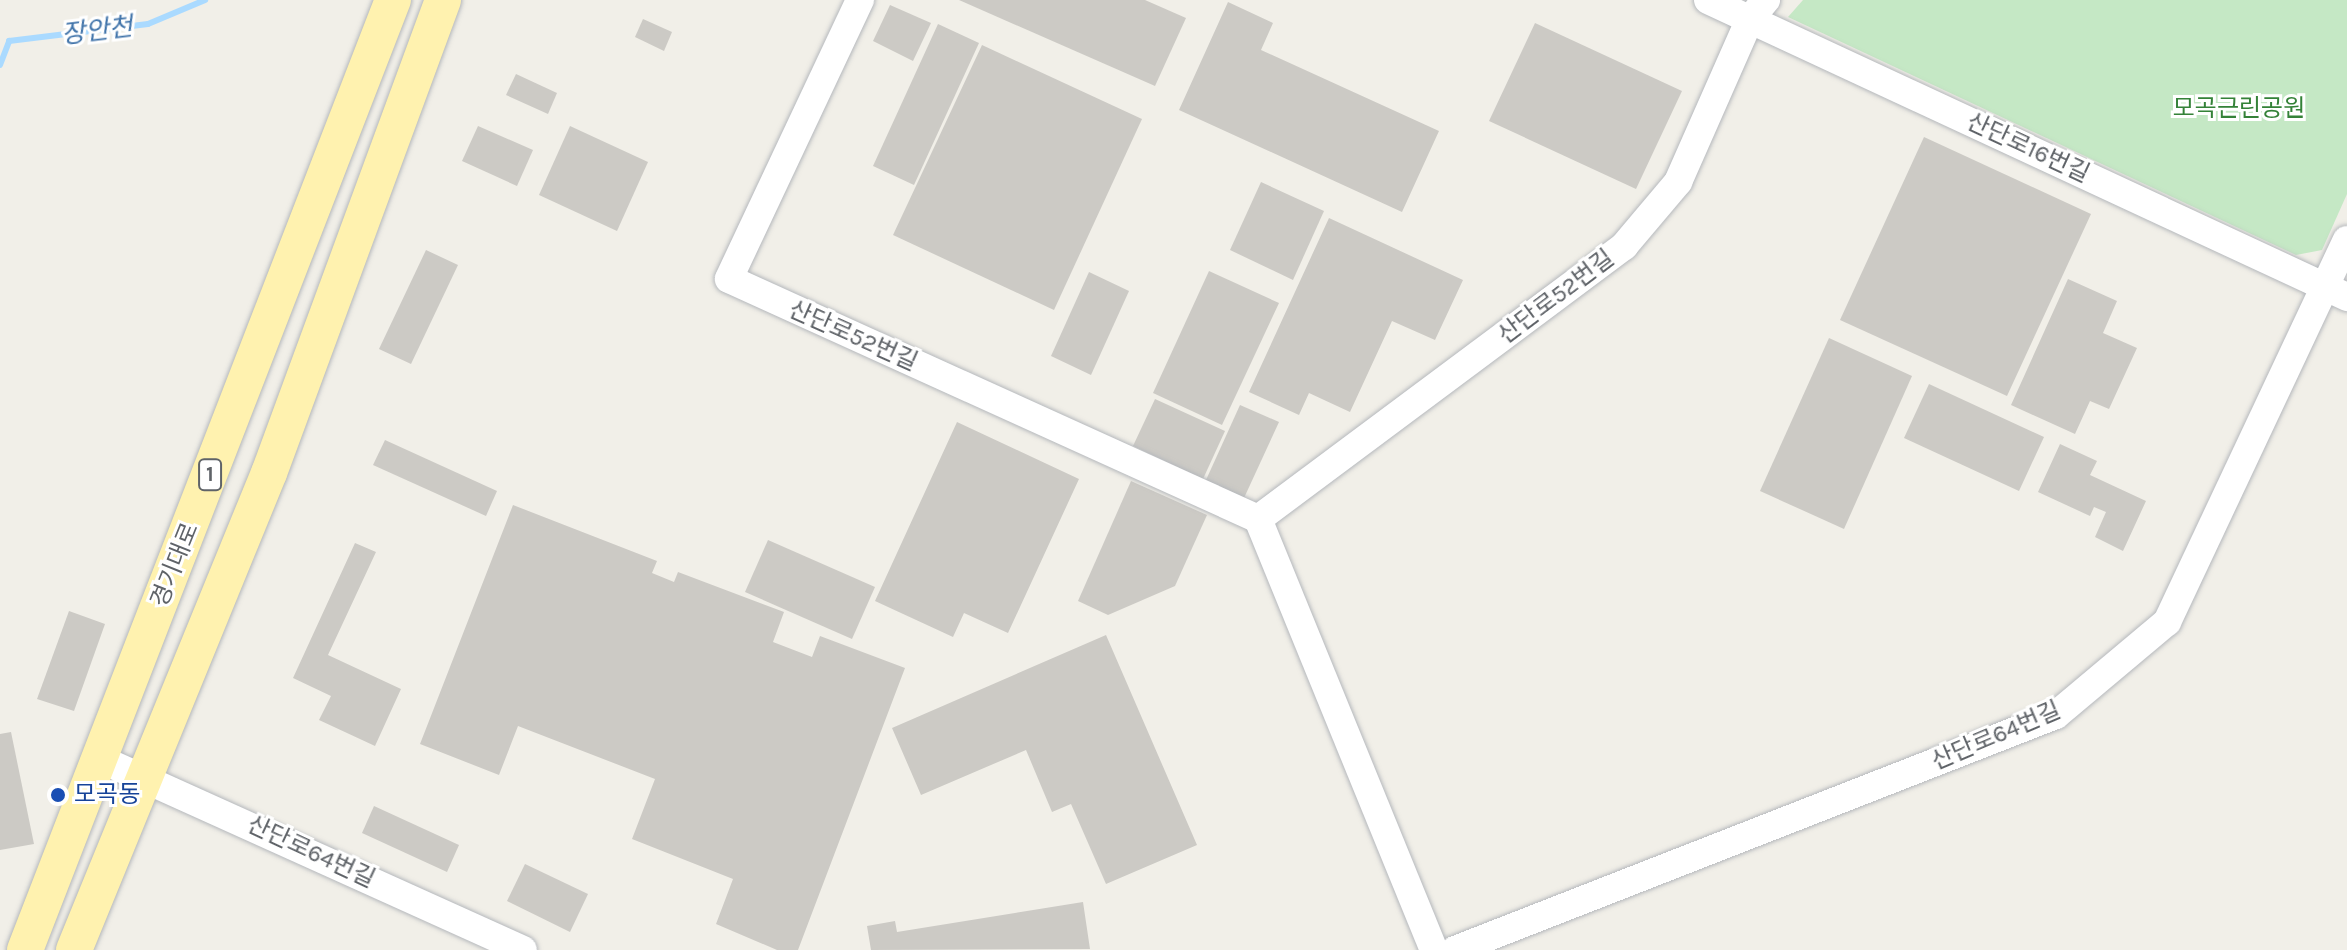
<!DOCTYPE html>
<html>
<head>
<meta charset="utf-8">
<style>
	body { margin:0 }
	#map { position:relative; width:2347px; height:950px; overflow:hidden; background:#f1efe8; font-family:Karla,"Noto Sans KR",sans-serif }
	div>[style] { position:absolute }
	.green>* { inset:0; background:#c5e8c5 }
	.stream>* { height:6px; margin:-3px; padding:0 3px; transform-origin:3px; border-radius:3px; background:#aadaff }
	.building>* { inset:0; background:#cccac5 }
	.roads { filter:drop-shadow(0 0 2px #b5b8bc) drop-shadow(0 0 2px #b5b8bc) }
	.minor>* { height:28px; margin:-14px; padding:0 14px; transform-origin:14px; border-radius:14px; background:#fff }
	.major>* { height:36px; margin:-18px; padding:0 18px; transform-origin:18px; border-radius:18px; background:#fff2af }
	.dots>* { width:22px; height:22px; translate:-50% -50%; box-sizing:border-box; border:4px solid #fff; border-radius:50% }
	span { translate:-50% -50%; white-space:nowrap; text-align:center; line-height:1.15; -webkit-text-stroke:6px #fff; paint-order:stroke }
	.shield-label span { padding:2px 6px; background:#fff; border:2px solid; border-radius:6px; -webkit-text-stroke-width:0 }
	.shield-label { font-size:22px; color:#5f6368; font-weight:700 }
	.park-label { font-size:24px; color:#348238 }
	.street-label { font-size:24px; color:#5f6368 }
	.transit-label { font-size:24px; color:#164399 }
	.left { translate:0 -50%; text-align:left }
	.water-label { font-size:26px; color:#4174aa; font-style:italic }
</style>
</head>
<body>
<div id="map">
	<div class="green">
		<div style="clip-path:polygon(1803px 0,2347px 0,2347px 194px,2322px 250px,2296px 255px,1788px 17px)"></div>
	</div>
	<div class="stream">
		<div style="left:0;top:65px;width:26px;rotate:-69deg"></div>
		<div style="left:9px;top:41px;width:140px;rotate:-7deg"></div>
		<div style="left:148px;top:24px;width:62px;rotate:-22.8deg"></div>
	</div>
	<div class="building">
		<div style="clip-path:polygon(959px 0,1145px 0,1186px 18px,1155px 86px)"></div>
		<div style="clip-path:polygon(1228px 2px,1273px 23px,1261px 50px,1439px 131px,1402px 212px,1179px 110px)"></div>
		<div style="clip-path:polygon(890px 5px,931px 23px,913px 61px,873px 41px)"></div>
		<div style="clip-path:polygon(643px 19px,672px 32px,664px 51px,635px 37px)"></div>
		<div style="clip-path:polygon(1535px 23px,1682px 91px,1636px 189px,1489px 121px)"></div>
		<div style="clip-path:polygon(938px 24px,979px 43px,914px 185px,873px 166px)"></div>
		<div style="clip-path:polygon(982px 45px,1142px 119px,1054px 310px,893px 235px)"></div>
		<div style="clip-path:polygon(516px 74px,557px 93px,548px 114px,506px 95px)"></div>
		<div style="clip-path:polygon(478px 126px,533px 150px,517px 186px,462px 161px)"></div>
		<div style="clip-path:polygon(570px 126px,648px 162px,617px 231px,539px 195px)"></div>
		<div style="clip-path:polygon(1924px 137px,2091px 214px,2007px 396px,1840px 320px)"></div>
		<div style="clip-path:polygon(1261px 182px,1324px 211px,1293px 280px,1230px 250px)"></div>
		<div style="clip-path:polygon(1329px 218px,1463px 280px,1435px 340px,1392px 321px,1350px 412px,1309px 393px,1299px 415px,1249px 392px)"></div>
		<div style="clip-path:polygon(426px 250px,458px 265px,411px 364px,379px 349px)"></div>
		<div style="clip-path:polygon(1209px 271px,1279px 303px,1222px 425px,1153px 393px)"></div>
		<div style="clip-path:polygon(1089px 272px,1129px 291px,1091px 375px,1051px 356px)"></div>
		<div style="clip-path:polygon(2068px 279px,2117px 301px,2103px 333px,2137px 348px,2109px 409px,2090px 401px,2075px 434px,2011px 405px)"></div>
		<div style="clip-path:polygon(1829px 338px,1912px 376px,1844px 529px,1760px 491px)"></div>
		<div style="clip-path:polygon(1929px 384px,2044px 437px,2019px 491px,1904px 438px)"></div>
		<div style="clip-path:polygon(1155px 399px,1225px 431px,1203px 479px,1133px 446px)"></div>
		<div style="clip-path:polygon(1240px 405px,1279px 422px,1244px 498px,1206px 480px)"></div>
		<div style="clip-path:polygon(957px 422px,1079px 479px,1008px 633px,964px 613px,953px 637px,875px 601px)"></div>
		<div style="clip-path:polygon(385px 440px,497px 491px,486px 516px,373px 465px)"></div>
		<div style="clip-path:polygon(2060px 444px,2097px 461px,2090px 475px,2146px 501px,2123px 551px,2095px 537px,2106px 512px,2094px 507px,2090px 516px,2038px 492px)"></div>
		<div style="clip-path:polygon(1131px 481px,1207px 515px,1175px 586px,1108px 615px,1078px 601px)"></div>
		<div style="clip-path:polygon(513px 505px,657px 561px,652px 573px,674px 582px,678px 572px,784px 612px,773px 642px,812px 657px,820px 636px,905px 668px,798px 950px,777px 950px,716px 924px,733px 879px,632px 839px,655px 779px,518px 726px,499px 775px,420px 744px)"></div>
		<div style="clip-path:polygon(768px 540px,875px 587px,852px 639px,745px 592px)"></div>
		<div style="clip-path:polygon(355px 543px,376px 552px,328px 655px,401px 689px,375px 746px,319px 720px,331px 696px,293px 678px)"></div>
		<div style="clip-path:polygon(69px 611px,105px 624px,74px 711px,37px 699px)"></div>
		<div style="clip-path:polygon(1106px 635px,1197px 845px,1106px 884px,1071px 804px,1052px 812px,1026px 750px,921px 795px,892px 728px)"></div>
		<div style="clip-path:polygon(11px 732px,34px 844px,0 850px,0 734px)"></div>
		<div style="clip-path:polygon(374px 806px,459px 845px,447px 872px,362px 833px)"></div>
		<div style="clip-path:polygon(525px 864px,588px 894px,570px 932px,507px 901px)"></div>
		<div style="clip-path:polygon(1083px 902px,1090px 949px,871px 950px,867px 926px,895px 921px,897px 932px)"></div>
	</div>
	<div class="roads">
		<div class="minor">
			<div style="left:860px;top:0;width:308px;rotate:115.2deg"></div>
			<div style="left:729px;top:279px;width:581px;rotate:24.4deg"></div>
			<div style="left:1258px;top:519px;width:457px;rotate:-36.7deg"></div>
			<div style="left:1624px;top:246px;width:84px;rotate:-49.8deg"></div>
			<div style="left:1678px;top:182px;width:178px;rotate:-66.2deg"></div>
			<div style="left:1750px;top:19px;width:25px;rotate:-50deg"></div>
			<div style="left:1708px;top:0;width:705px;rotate:24.93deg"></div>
			<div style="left:1258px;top:519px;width:466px;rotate:67.8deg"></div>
			<div style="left:98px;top:758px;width:466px;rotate:24.3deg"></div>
			<div style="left:1455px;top:950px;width:645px;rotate:-21.36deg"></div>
			<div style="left:2056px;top:715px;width:145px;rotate:-40deg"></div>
			<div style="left:2167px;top:622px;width:422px;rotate:-64.8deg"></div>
		</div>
		<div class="major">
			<div style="left:25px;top:950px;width:1019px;rotate:-68.83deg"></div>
			<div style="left:74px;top:950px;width:515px;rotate:-67.77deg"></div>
			<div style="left:269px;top:473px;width:504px;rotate:-69.8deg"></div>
		</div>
	</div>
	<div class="dots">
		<div style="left:58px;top:795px;background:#1a4fb4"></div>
	</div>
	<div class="shield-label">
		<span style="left:210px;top:475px">1</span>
	</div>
	<div class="park-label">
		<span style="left:2239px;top:109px">모곡근린공원</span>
	</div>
	<div class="street-label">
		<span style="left:2028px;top:148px;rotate:25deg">산단로16번길</span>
		<span style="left:1556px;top:297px;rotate:-37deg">산단로52번길</span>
		<span style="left:853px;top:336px;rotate:24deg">산단로52번길</span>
		<span style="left:175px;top:565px;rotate:-68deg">경기대로</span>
		<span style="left:1996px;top:736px;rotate:-23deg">산단로64번길</span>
		<span style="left:311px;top:852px;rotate:25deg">산단로64번길</span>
	</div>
	<div class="transit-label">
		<span class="left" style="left:74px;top:795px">모곡동</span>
	</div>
	<div class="water-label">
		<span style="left:97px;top:31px;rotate:-7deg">장안천</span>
	</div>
</div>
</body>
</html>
